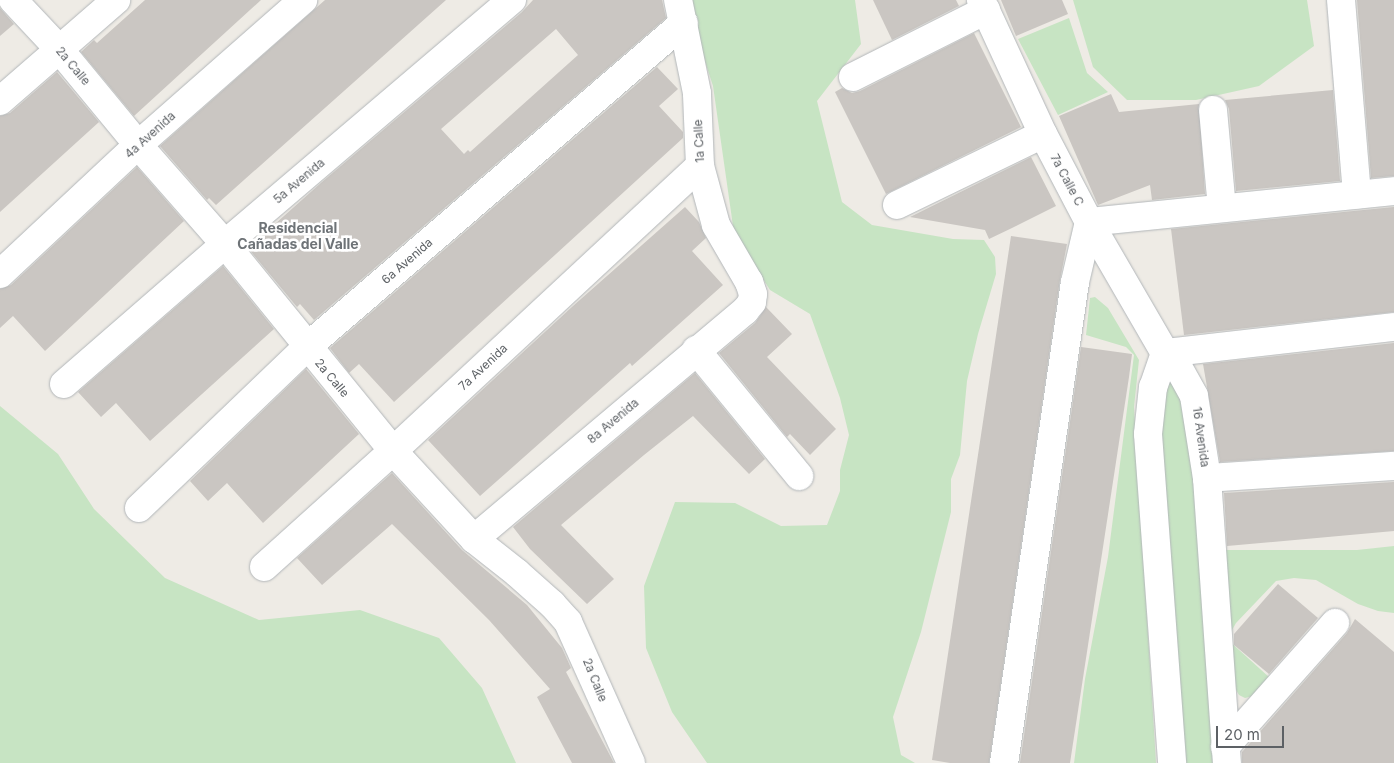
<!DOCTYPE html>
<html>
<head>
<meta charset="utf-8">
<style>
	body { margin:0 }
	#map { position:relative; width:1394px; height:763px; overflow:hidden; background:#eeebe5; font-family:Inter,sans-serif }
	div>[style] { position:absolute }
	.green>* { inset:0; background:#c7e4c3 }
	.building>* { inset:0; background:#cac6c2 }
	.roads { filter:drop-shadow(0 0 1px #b2b6b9) drop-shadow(0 0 1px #b2b6b9) }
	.minor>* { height:28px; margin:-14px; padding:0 14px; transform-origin:14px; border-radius:14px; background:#fff }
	span { translate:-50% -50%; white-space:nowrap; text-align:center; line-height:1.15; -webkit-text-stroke:5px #fff; paint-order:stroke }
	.street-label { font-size:12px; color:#5d6165 }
	.neighbourhood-label { font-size:14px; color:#6e7377; font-weight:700 }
	.scale { position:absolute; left:1216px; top:726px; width:68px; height:22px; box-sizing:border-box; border:2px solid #5d6165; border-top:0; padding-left:6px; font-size:15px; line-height:18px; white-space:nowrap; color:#5d6165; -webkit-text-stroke:4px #fff; paint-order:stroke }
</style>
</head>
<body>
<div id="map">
	<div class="green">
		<div style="clip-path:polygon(685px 0,855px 0,861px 44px,817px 101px,842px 202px,872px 225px,953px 239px,984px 240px,995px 257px,996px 274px,978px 334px,967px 381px,960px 455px,951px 479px,951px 512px,921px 632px,893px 717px,901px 755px,915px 763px,707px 763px,672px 712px,646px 648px,644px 586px,675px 502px,735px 503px,781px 526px,827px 525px,840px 491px,840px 470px,849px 435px,840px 398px,810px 314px,770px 290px,734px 233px,713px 86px)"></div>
		<div style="clip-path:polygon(1073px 0,1307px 0,1314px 46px,1259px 86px,1196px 100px,1127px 100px,1093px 67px)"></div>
		<div style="clip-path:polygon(1069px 18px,1087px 73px,1108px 92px,1058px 115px,1018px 39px)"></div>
		<div style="clip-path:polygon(1095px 297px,1108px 308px,1139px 360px,1134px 407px,1156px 763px,1074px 763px,1085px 679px,1108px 557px,1134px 355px,1126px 347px,1086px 335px,1090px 298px)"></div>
		<div style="clip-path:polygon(1177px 365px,1187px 381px,1227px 763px,1173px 763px,1150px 406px)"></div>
		<div style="clip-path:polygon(0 406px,58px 454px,94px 509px,165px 578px,259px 620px,360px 610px,439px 638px,482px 688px,516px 763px,0 763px)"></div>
		<div style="clip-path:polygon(1394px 546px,1394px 613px,1378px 611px,1358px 604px,1316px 580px,1294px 578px,1276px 581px,1236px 623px,1227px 639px,1270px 678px,1253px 696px,1245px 698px,1239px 695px,1232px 683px,1230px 670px,1226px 633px,1221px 550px,1357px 550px)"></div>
	</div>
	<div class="building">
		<div style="clip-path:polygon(145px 0,261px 0,134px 116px,81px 52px,94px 40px,97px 43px)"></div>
		<div style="clip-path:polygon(325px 0,446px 0,216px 205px,209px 198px,207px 200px,160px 146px)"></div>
		<div style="clip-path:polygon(evenodd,533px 0,662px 0,666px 18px,314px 320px,300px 304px,297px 307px,248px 248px,322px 182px,522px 12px,533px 0,556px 29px,578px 55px,470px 152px,468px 150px,464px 154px,441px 129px,556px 29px)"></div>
		<div style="clip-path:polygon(873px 0,956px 0,959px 6px,892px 40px)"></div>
		<div style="clip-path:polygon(1001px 0,1062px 0,1068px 14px,1016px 36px)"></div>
		<div style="clip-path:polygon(1357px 0,1394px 0,1394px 176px,1371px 178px)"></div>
		<div style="clip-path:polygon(0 8px,14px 24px,0 36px)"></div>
		<div style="clip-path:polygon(974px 33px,1021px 127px,886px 194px,835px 92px,842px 88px,852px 93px,860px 91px)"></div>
		<div style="clip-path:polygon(657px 67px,678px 89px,659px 106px,683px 132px,683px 138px,394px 402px,359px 364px,349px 373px,330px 348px)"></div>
		<div style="clip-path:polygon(57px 72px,99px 122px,0 212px,0 116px,10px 113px)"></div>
		<div style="clip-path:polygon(1333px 90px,1340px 181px,1236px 191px,1229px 109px,1225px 100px)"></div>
		<div style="clip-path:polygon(1111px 94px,1119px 112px,1199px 104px,1205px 194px,1152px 200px,1150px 185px,1098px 205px,1059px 116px)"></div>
		<div style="clip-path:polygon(1031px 157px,1056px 206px,1012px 228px,989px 239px,985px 230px,910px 217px)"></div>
		<div style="clip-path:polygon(137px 167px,184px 221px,45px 351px,13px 316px,0 328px,0 289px,11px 285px)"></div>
		<div style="clip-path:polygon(685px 207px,699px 222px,706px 238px,692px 251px,723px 285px,632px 366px,630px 363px,480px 496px,428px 440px,573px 306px)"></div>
		<div style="clip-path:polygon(1394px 207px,1394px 312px,1184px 335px,1171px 229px)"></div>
		<div style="clip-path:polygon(1011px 236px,1067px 244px,1060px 280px,989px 763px,950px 763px,932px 760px)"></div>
		<div style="clip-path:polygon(223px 266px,274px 329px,150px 441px,116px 403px,101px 417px,78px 392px)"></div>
		<div style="clip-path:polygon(766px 307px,792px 334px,767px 357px,836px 429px,810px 455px,790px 434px,787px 437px,719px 353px,755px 323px)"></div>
		<div style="clip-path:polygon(1394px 343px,1394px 451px,1220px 462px,1203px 364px)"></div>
		<div style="clip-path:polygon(1081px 347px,1132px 354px,1129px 377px,1070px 763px,1020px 763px)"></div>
		<div style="clip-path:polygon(306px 369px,359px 434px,263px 523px,227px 483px,208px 501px,190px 481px)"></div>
		<div style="clip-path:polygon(695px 373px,765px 459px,749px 474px,693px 416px,644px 455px,561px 525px,614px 579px,587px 604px,530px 549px,513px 527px)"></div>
		<div style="clip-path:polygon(392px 473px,462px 550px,527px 605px,562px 648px,571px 668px,566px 672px,614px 763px,572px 763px,537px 697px,550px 689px,489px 620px,392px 524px,322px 585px,297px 558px)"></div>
		<div style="clip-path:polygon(1394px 482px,1394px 531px,1227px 546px,1224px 493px)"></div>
		<div style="clip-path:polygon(1278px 584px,1318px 618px,1269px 674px,1234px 645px,1234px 634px)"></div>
		<div style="clip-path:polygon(1355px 619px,1394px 652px,1394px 763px,1242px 763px,1242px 752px,1347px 633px)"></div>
	</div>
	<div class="roads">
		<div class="minor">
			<div style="left:13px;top:0;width:67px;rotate:46.8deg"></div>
			<div style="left:59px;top:49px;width:124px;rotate:50.5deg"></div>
			<div style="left:138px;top:145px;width:132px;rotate:48.7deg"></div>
			<div style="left:225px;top:244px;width:267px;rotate:50.9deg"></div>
			<div style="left:393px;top:451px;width:120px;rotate:47.4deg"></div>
			<div style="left:474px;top:539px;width:55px;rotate:38.3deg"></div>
			<div style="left:517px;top:573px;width:47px;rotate:41.5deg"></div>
			<div style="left:552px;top:604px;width:24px;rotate:48deg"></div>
			<div style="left:568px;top:622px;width:154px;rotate:65.9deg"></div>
			<div style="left:981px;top:0;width:148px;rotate:65.2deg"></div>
			<div style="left:1043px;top:134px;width:99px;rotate:62.4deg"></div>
			<div style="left:1089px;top:222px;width:151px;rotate:59.9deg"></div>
			<div style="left:1165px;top:353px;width:17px;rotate:45deg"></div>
			<div style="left:1177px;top:365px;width:35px;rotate:61deg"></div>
			<div style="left:1194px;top:396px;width:83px;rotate:81deg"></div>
			<div style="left:1207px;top:478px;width:286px;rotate:86deg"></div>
			<div style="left:1341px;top:0;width:195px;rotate:85.3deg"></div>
			<div style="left:853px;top:77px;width:149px;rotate:-26.7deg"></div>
			<div style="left:0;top:101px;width:154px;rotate:-41deg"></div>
			<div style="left:1213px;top:110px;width:98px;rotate:84.8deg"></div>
			<div style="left:897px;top:205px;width:162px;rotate:-25.9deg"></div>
			<div style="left:0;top:274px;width:189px;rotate:-43.1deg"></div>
			<div style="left:138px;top:145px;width:220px;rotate:-41.3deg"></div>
			<div style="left:696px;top:350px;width:163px;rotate:50.7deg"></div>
			<div style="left:1165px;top:353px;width:36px;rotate:109deg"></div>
			<div style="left:1153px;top:387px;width:47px;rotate:96.1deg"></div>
			<div style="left:1148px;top:434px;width:330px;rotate:85.8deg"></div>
			<div style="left:1165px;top:353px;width:230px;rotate:-6.5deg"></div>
			<div style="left:64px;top:384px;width:213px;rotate:-41deg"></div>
			<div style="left:225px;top:244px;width:377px;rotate:-40.4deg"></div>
			<div style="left:1207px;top:478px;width:187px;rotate:-3.7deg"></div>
			<div style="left:139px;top:508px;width:233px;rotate:-43.8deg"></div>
			<div style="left:307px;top:347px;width:497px;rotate:-40.7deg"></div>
			<div style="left:474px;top:539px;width:354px;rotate:-40.1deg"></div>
			<div style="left:745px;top:311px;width:11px;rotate:-52deg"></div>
			<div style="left:752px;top:302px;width:8px;rotate:-83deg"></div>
			<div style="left:753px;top:294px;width:13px;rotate:-108deg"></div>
			<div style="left:749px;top:282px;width:66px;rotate:-120.1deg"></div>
			<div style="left:716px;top:225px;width:61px;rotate:-105.2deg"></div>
			<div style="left:700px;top:166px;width:73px;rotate:-92.4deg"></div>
			<div style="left:697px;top:93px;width:95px;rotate:-101.5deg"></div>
			<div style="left:264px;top:567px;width:173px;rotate:-42deg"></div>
			<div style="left:393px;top:451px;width:419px;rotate:-42.9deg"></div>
			<div style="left:1225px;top:747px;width:166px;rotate:-48.4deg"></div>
			<div style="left:1004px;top:763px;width:486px;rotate:-81.6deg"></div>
			<div style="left:1075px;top:282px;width:62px;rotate:-76.9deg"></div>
			<div style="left:1089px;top:222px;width:307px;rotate:-5.8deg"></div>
		</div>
	</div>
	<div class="street-label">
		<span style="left:73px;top:66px;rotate:50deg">2a Calle</span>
		<span style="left:150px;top:135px;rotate:-42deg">4a Avenida</span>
		<span style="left:699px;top:141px;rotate:-93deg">1a Calle</span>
		<span style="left:1067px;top:180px;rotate:62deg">7a Calle C</span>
		<span style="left:299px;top:181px;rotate:-40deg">5a Avenida</span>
		<span style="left:407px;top:261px;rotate:-41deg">6a Avenida</span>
		<span style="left:483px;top:367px;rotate:-43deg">7a Avenida</span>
		<span style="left:332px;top:378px;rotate:50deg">2a Calle</span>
		<span style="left:613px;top:421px;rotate:-40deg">8a Avenida</span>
		<span style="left:1201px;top:437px;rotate:82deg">16 Avenida</span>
		<span style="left:595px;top:680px;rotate:68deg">2a Calle</span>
	</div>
	<div class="neighbourhood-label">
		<span style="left:298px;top:236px">Residencial<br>Cañadas del Valle</span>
	</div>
	<div class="scale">20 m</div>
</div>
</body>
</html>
